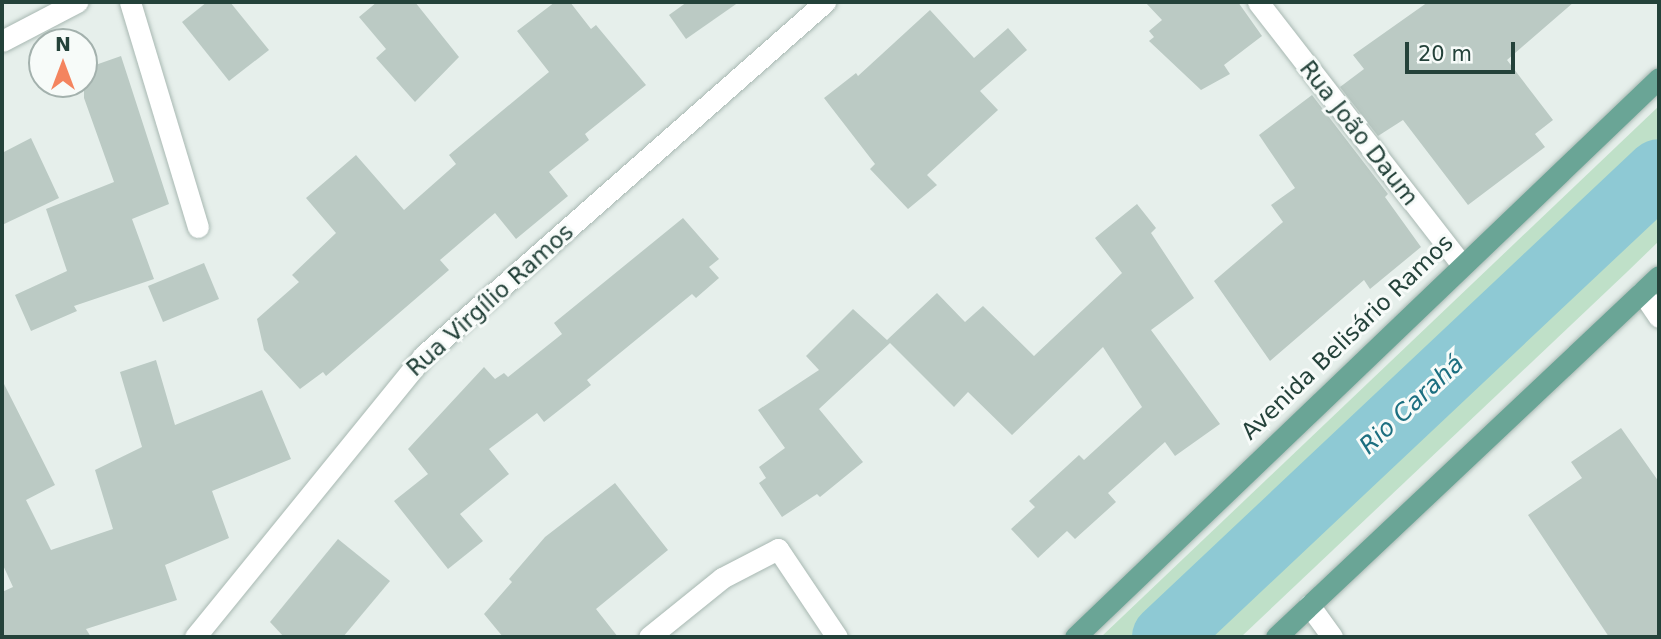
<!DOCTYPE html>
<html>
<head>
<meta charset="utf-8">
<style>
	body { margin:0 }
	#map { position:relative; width:1661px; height:639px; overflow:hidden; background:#e6efeb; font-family:"DejaVu Sans",sans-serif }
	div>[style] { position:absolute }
	.green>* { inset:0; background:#bfe0c8 }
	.river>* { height:66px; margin:-33px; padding:0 33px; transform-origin:33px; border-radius:33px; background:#8ec9d4 }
	.building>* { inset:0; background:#bbcac4 }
	.roads { filter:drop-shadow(0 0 2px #a8b8b2) drop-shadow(0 0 2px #a8b8b2) }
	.street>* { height:21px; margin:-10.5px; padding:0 10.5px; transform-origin:10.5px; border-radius:10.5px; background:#fff }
	.primary>* { height:21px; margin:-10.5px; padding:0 10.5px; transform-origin:10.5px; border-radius:10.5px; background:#6aa596 }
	span { translate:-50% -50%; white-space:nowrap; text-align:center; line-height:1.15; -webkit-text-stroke:6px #f7fbf9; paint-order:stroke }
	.street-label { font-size:23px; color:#24423a }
	.water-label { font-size:24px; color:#1c6f80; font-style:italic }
	.frame { position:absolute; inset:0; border:4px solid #24423a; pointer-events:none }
	.north { position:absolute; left:28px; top:28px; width:70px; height:70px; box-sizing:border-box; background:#f7fbf9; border:2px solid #a3b1ad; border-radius:50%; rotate:0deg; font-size:19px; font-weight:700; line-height:28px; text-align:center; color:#24423a }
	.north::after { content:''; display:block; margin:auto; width:24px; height:32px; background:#f4845f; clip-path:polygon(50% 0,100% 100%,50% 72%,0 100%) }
	.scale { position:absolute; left:1405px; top:42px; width:110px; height:32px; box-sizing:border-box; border:4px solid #24423a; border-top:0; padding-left:9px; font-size:21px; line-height:24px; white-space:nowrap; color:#24423a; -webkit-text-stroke:5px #f7fbf9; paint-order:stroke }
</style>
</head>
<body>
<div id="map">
	<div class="green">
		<div style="clip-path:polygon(1659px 106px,1659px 241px,1627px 272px,1241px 637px,1101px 637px)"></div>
	</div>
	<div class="river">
		<div style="left:1165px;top:637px;width:678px;rotate:-43.27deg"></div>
	</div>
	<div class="building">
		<div style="clip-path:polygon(207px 2px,230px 2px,269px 50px,229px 81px,182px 22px)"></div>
		<div style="clip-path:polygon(377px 2px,415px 2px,459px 57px,415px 102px,376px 58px,386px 49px,359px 17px)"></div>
		<div style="clip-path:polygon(555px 2px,570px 2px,591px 29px,596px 25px,646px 85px,585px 134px,589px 140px,549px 172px,568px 196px,516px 239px,495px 213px,440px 260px,449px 270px,326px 376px,323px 372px,300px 389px,264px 350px,257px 319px,299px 282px,292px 275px,336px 233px,306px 198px,356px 155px,404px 210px,456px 164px,449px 155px,549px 72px,517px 31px)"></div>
		<div style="clip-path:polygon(687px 2px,739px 2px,686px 39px,669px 15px)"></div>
		<div style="clip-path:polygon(1145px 2px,1238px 2px,1262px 36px,1224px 65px,1230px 74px,1201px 90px,1149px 41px,1154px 37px,1149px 31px,1162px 20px)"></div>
		<div style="clip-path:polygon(1428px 2px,1574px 2px,1507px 60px,1553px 120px,1535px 134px,1545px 147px,1468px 205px,1403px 120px,1378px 136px,1340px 87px,1364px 69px,1353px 55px)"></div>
		<div style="clip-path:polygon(930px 10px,974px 58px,1008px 28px,1027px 50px,980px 91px,998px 110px,927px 175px,937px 185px,908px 209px,870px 169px,875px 164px,824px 98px,856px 73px,858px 76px)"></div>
		<div style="clip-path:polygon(121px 56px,169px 204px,132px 219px,154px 279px,74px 306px,77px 311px,31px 331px,15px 295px,67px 271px,46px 209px,114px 182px,84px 98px,84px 69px)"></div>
		<div style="clip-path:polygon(1312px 95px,1388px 194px,1385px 197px,1421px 247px,1370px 289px,1364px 280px,1270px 361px,1214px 281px,1283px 222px,1271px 205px,1295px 188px,1259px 135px)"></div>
		<div style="clip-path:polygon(31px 138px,59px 198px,2px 225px,2px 153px)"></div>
		<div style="clip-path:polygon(1137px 204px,1156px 228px,1151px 233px,1194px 298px,1151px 330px,1220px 424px,1175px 456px,1165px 442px,1108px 493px,1116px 502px,1075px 539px,1067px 531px,1038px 558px,1011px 529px,1035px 507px,1029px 501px,1079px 455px,1084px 460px,1142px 407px,1103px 347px,1012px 435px,968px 392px,954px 407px,890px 343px,819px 409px,863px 462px,820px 497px,817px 494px,782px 517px,759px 483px,766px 478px,759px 467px,785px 448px,758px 410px,819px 370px,806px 356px,853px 309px,887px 340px,937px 293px,965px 322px,983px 306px,1034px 356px,1122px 273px,1095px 238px)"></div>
		<div style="clip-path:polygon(683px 218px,719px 259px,709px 267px,719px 278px,696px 298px,692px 294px,587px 380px,591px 385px,544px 422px,537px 413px,489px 449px,509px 474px,460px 514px,483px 541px,448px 569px,394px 501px,428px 474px,408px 449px,484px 367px,495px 379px,504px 373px,508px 377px,562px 334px,554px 323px)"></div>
		<div style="clip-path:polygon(204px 263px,219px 299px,163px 322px,148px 286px)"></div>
		<div style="clip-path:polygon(156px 360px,175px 425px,262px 390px,291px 459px,212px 491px,229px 538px,165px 565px,177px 600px,86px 629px,91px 637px,2px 637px,2px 592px,13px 587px,2px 563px,2px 380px,55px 485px,26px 500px,51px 550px,113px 529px,95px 470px,142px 447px,120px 372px)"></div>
		<div style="clip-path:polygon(1621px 428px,1659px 482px,1659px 637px,1609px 637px,1528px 515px,1582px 478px,1571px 462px)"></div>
		<div style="clip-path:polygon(615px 483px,668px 550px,596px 609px,618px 637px,503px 637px,484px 614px,512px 582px,509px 579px,545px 537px)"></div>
		<div style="clip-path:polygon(338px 539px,390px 581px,343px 637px,284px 637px,270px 622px)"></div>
	</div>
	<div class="roads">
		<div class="street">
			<div style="left:130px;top:2px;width:235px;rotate:73.2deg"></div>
			<div style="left:1258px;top:2px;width:331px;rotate:52.2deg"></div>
			<div style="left:2px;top:41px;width:85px;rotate:-27.5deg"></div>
			<div style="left:1642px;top:292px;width:30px;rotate:56deg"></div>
			<div style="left:1309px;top:605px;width:39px;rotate:54deg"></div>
			<div style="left:195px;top:637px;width:362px;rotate:-50.9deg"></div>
			<div style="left:423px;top:356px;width:536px;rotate:-41.37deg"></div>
			<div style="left:649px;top:637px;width:94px;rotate:-38.9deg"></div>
			<div style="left:722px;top:578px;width:63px;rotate:-27.4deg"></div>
			<div style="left:778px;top:549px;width:106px;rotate:56.2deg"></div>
		</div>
		<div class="primary">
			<div style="left:1075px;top:637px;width:808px;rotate:-43.75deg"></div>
			<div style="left:1276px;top:637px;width:526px;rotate:-43.31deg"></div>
		</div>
	</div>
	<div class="street-label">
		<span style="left:1359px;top:133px;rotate:52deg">Rua João Daum</span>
		<span style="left:490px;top:300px;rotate:-42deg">Rua Virgílio Ramos</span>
		<span style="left:1347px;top:337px;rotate:-44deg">Avenida Belisário Ramos</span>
	</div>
	<div class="water-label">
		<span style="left:1412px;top:405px;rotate:-43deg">Rio Carahá</span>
	</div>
	<div class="frame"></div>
	<div class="north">N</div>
	<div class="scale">20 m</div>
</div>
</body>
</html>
